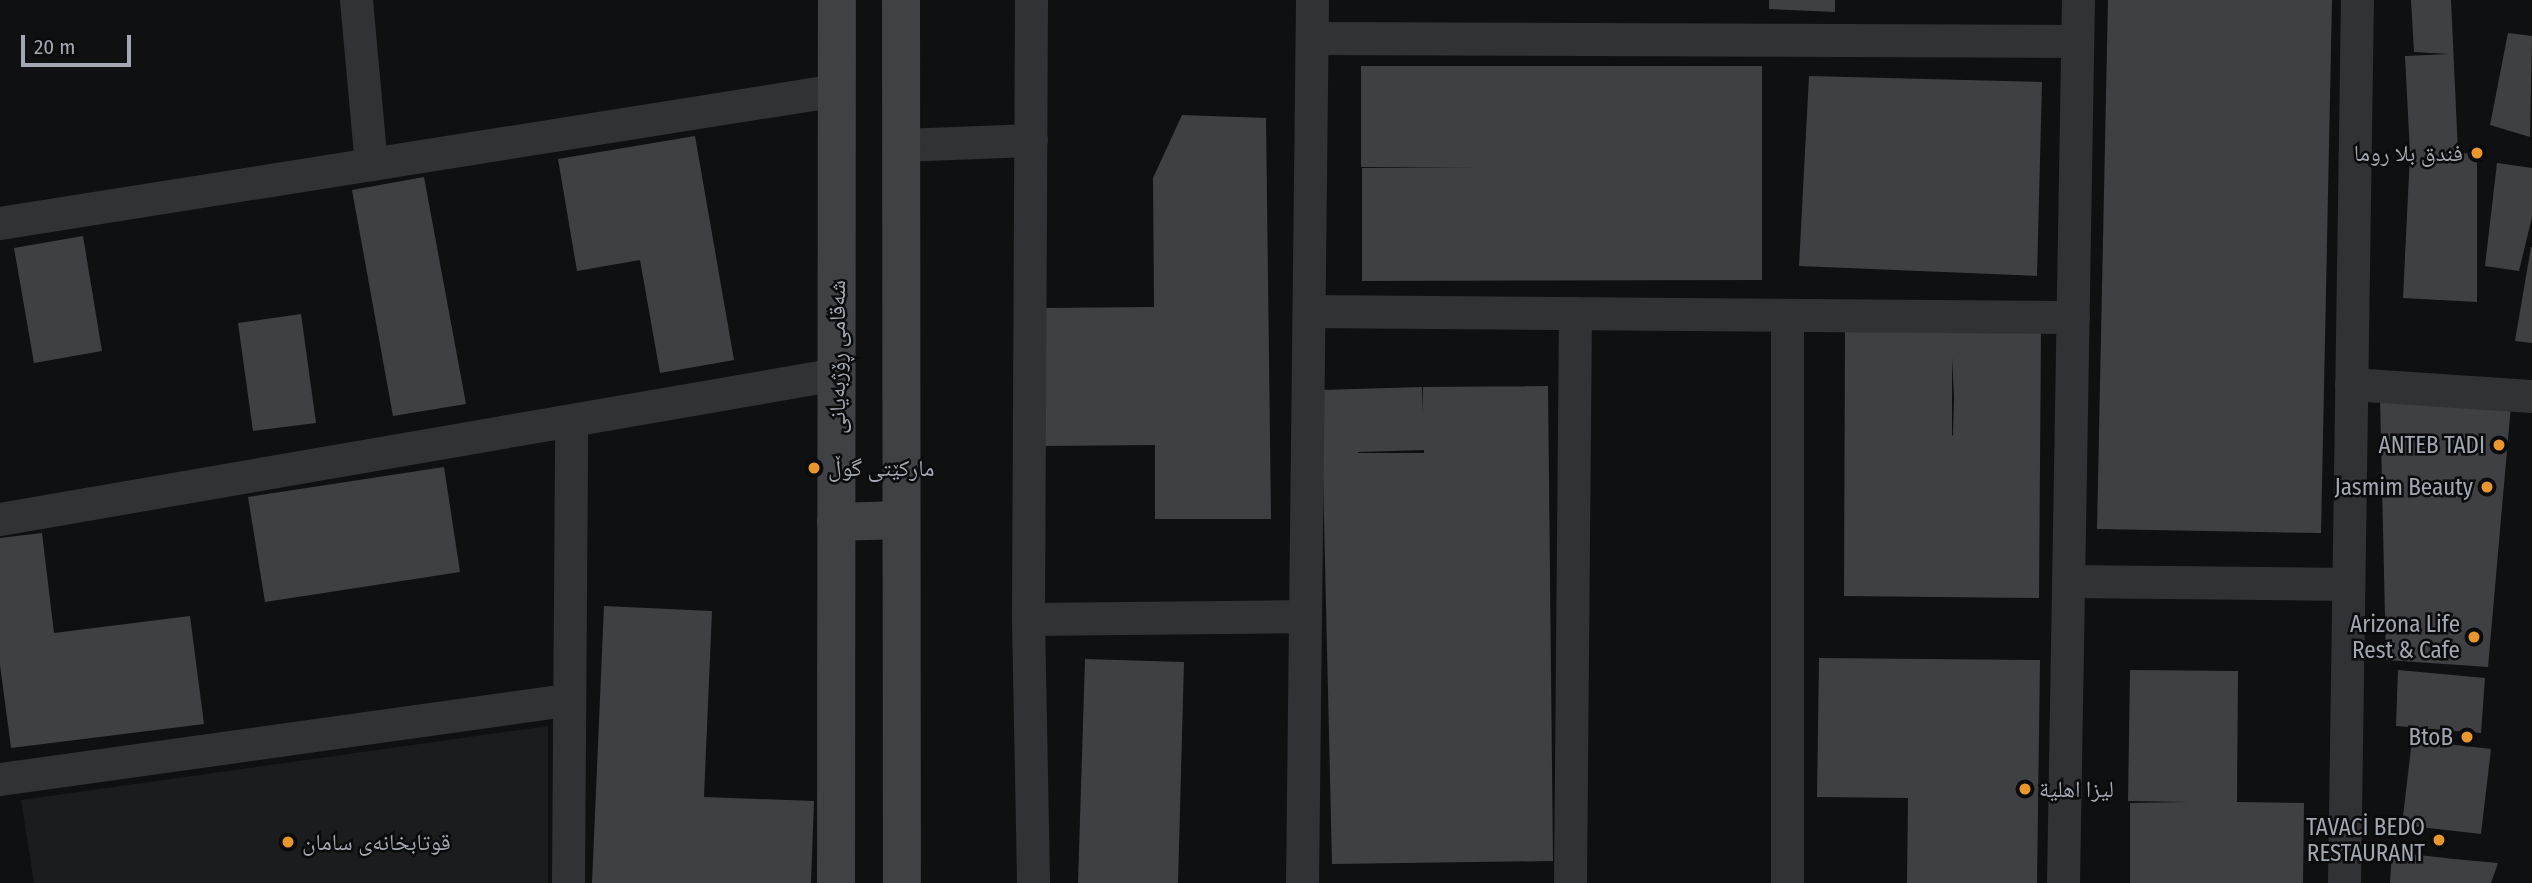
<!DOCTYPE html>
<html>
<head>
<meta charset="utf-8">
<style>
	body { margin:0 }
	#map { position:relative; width:2532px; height:883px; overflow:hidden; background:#0f1011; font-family:"Fira Sans Condensed","Noto Naskh Arabic",sans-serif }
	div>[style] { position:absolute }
	.built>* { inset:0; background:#1b1c1e }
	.building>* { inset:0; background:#3e4044 }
	.street>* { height:33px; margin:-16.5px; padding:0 16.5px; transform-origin:16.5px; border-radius:16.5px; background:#313235 }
	.secondary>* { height:38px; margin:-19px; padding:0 19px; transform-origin:19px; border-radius:19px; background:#3f4145 }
	.dots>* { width:19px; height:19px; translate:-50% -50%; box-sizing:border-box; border:4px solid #0a0b0c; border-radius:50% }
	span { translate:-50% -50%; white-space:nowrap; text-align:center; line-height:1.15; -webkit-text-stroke:5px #0a0b0c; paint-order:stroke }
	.poi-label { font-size:23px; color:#a1a8b1 }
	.right { translate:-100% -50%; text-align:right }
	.left { translate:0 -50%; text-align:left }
	.street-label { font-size:23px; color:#a1a8b1 }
	.scale { position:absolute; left:21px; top:35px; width:110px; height:32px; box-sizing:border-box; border:4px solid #a1a8b1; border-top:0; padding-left:9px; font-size:21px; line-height:24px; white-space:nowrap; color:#a1a8b1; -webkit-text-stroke:5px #0a0b0c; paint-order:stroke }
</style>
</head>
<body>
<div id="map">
	<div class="built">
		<div style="clip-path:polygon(548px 726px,548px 883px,34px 883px,21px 800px)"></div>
	</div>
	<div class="building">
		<div style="clip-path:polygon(1769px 0,1835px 0,1835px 12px,1769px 9px)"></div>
		<div style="clip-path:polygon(2108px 0,2332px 0,2321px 533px,2097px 529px)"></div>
		<div style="clip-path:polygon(2411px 0,2451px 0,2458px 152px,2445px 154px,2477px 153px,2477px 302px,2403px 298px,2410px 154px,2405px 56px,2449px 54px,2414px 52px)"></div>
		<div style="clip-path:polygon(2508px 33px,2532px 36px,2530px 137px,2490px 125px)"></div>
		<div style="clip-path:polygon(1361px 66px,1762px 66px,1762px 280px,1362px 281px,1362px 168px,1477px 167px,1361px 167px)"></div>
		<div style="clip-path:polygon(1809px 76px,2042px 82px,2037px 276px,1799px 266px)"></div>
		<div style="clip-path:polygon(1182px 115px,1266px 118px,1271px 519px,1155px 519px,1155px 445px,1042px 446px,1041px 308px,1154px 307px,1153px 178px)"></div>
		<div style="clip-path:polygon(695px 136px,734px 360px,660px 373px,640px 260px,577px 271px,558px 159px)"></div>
		<div style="clip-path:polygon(2497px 163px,2532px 168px,2532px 217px,2519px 271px,2485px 266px)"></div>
		<div style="clip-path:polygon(424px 177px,466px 404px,393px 416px,352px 190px)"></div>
		<div style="clip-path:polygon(83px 236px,102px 351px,34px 363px,14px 248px)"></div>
		<div style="clip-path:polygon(2531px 247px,2532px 247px,2532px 343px,2515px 341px)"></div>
		<div style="clip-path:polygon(301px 314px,316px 423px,253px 431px,238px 323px)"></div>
		<div style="clip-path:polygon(evenodd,1845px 330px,2041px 331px,2039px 598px,1844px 596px,1845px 330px,1952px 357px,1954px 398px,1953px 436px,1952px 435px,1952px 357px)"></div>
		<div style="clip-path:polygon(evenodd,1548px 386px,1553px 861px,1332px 864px,1321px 390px,1422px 387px,1423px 414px,1423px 387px,1548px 386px,1424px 450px,1424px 453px,1358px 453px,1358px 452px,1424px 450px)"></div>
		<div style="clip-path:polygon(2380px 397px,2511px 405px,2488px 667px,2386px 660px)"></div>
		<div style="clip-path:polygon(444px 467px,460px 572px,265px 602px,248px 497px)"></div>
		<div style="clip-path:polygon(42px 533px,54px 633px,190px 616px,204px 724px,11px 748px,0 665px,0 538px)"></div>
		<div style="clip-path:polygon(604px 606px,712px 611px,704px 797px,814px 801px,811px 883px,592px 883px)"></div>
		<div style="clip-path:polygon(1819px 658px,2040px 660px,2037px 883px,1907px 883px,1908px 798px,1817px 797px)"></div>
		<div style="clip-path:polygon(1085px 659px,1184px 662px,1178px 883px,1078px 883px)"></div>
		<div style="clip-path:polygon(2130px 670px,2238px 671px,2237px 802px,2304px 803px,2303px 883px,2130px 883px,2130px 803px,2188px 802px,2128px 801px)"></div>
		<div style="clip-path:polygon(2398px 670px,2485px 678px,2481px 733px,2396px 726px)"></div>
		<div style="clip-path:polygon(2412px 740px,2491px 749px,2481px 834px,2402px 825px)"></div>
		<div style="clip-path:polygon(2392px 852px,2454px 859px,2498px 863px,2491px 883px,2390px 883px)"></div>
	</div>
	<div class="street">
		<div style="left:356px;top:0;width:165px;rotate:84.8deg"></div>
		<div style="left:1031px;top:0;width:619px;rotate:90.28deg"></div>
		<div style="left:1028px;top:619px;width:264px;rotate:88.9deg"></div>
		<div style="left:1312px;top:38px;width:765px;rotate:0.22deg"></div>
		<div style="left:901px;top:145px;width:130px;rotate:-2.2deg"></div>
		<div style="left:0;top:223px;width:848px;rotate:-9.03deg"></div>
		<div style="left:1309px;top:311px;width:764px;rotate:0.45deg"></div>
		<div style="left:1787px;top:315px;width:568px;rotate:90deg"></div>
		<div style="left:2351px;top:384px;width:181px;rotate:3.8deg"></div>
		<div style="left:0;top:519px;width:849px;rotate:-9.83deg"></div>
		<div style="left:2068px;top:581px;width:280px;rotate:0.6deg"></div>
		<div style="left:1028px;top:619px;width:277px;rotate:-0.6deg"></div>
		<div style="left:0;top:779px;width:571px;rotate:-7.95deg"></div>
		<div style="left:568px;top:883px;width:462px;rotate:-89.6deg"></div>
		<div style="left:1302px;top:883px;width:883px;rotate:-89.35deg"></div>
		<div style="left:1570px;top:883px;width:570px;rotate:-89.5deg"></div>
		<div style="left:2063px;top:883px;width:883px;rotate:-89.03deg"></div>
		<div style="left:2344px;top:883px;width:883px;rotate:-89.16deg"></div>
	</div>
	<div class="secondary">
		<div style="left:901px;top:0;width:883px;rotate:89.94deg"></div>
		<div style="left:836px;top:522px;width:65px;rotate:-1.8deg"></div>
		<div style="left:836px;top:883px;width:883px;rotate:-89.94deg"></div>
	</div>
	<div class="dots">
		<div style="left:2477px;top:153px;background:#ea962e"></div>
		<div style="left:2499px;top:445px;background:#ea962e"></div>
		<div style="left:814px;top:468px;background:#ea962e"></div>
		<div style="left:2487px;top:487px;background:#ea962e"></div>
		<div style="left:2474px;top:637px;background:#ea962e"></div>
		<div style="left:2467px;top:737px;background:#ea962e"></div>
		<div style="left:2025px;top:789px;background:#ea962e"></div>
		<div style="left:2439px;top:840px;background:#ea962e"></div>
		<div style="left:288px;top:842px;background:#ea962e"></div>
	</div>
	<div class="poi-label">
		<span class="right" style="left:2463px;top:153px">فندق بلا روما</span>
		<span class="right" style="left:2485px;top:445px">ANTEB TADI</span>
		<span class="left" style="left:828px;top:468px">مارکێتی گوڵ</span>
		<span class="right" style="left:2473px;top:487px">Jasmim Beauty</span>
		<span class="right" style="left:2460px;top:637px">Arizona Life<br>Rest &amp; Cafe</span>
		<span class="right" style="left:2453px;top:737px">BtoB</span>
		<span class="left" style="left:2039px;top:789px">ليزا اهلية</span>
		<span class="right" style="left:2425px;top:840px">TAVACİ BEDO<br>RESTAURANT</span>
		<span class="left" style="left:302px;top:842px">قوتابخانەی سامان</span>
	</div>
	<div class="street-label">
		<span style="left:837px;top:357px;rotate:-90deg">شەقامی ڕۆژبەیانی</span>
	</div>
	<div class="scale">20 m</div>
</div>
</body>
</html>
